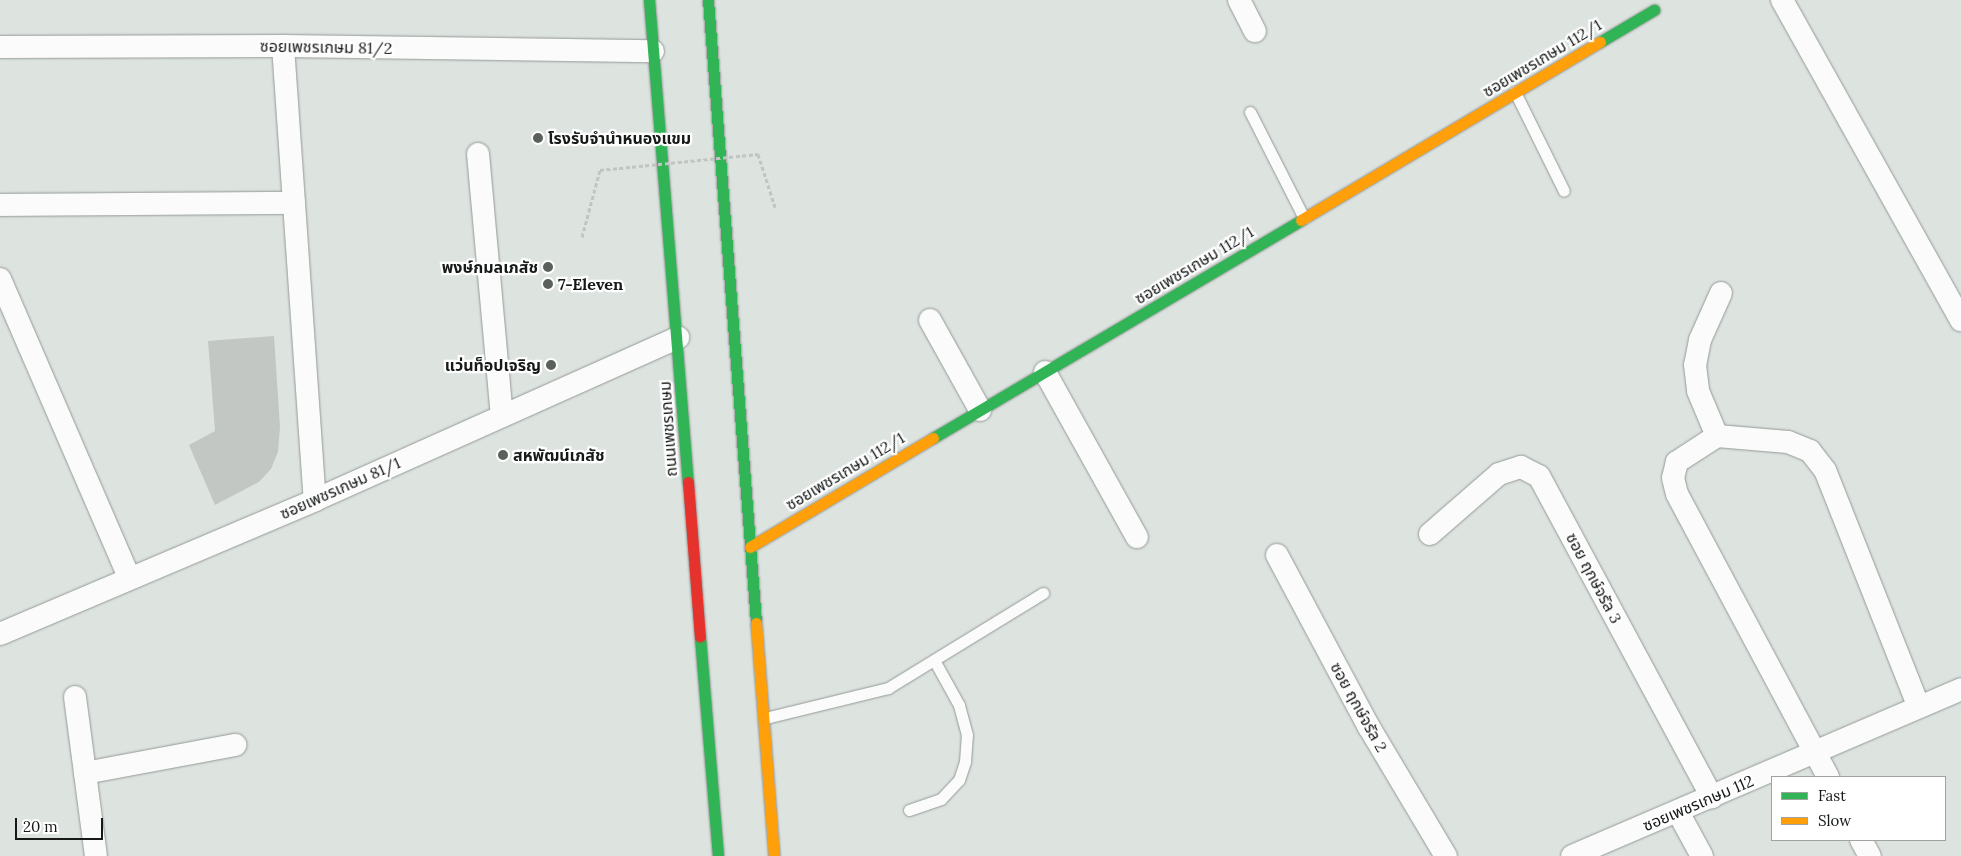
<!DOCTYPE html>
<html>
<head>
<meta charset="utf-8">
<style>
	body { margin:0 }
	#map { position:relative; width:1961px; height:856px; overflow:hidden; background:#dde4e0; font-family:Lora,"Noto Sans Thai",serif }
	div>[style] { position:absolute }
	.building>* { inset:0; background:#c2c7c4 }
	.path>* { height:3px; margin-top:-1.5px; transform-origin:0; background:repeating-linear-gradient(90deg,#c1c4c3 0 4px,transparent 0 6.5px) }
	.roads { filter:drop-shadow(0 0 1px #949996) drop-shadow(0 0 1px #949996) }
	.lane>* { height:11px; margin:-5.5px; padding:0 5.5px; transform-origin:5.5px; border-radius:5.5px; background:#fafbfa }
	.street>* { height:22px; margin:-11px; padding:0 11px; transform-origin:11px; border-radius:11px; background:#fafbfa }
	.fast>* { height:11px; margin:-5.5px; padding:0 5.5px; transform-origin:5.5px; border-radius:5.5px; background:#30b455 }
	.slow>* { height:11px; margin:-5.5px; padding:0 5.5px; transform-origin:5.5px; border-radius:5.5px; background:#ff9f0a }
	.jam>* { height:11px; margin:-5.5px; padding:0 5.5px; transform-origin:5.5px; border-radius:5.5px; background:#e5322d }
	.path-bridge>* { height:3px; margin-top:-1.5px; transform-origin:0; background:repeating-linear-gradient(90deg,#c1c4c3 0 4px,transparent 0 6.5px) }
	.dots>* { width:14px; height:14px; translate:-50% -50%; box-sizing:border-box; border:2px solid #fff; border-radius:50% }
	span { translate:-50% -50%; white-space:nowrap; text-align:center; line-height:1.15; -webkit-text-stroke:4.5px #fff; paint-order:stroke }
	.street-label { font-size:16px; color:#151917 }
	.poi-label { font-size:16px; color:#151917; font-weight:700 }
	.left { translate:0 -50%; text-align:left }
	.right { translate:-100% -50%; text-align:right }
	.legend { position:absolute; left:1771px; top:776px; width:175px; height:65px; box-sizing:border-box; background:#fff; border:1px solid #a1a3a2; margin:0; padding:6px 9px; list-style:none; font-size:15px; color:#151917 }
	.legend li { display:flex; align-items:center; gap:10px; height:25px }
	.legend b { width:25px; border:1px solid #a1a3a2 }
	.scale { position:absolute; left:15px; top:818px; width:88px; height:22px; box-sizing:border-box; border:2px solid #151917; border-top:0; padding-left:6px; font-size:15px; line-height:18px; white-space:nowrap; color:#151917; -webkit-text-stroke:4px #fff; paint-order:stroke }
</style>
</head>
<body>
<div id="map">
	<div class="building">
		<div style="clip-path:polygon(274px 336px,280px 427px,278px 452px,271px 469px,259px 482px,215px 505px,189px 445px,215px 431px,208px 341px)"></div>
	</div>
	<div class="path">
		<div style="left:758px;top:154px;width:56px;rotate:72.2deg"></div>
		<div style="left:582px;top:237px;width:69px;rotate:-75deg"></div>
	</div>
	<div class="roads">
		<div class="lane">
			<div style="left:1515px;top:92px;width:110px;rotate:63.7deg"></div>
			<div style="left:1250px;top:112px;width:119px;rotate:63deg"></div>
			<div style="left:765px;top:718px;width:127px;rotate:-13.7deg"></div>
			<div style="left:888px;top:688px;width:182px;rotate:-31.5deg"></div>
			<div style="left:909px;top:810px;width:34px;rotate:-19deg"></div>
			<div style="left:941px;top:799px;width:26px;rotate:-47deg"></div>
			<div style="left:959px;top:780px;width:19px;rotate:-72deg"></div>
			<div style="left:965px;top:762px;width:27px;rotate:-86deg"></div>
			<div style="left:967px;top:735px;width:31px;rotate:-105deg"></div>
			<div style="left:959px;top:705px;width:51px;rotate:-119.1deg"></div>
		</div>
		<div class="street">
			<div style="left:1239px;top:0;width:35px;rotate:63deg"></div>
			<div style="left:1782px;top:0;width:367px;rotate:60.8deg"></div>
			<div style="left:283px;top:46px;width:455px;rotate:86deg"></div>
			<div style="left:0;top:47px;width:283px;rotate:-0.2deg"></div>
			<div style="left:283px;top:46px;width:370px;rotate:0.8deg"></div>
			<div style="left:478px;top:154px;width:263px;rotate:84.8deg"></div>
			<div style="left:0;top:205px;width:294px;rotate:-0.4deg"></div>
			<div style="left:0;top:279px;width:325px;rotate:66.6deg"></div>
			<div style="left:1721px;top:293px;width:51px;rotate:114.1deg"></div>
			<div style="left:1700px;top:340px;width:25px;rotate:101deg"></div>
			<div style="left:1695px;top:365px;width:26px;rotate:83deg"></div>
			<div style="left:1698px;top:391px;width:49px;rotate:67.1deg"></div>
			<div style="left:1717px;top:436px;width:48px;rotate:147deg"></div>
			<div style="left:1677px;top:462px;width:16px;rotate:104deg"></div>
			<div style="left:1673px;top:478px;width:16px;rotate:76deg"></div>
			<div style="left:1677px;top:494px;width:321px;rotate:61.9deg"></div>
			<div style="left:930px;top:320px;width:103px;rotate:60.9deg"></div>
			<div style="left:1045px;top:372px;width:189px;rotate:60.9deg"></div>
			<div style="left:1717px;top:436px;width:71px;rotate:4.8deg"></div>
			<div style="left:1788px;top:442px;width:24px;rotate:22deg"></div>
			<div style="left:1810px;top:451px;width:24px;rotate:52deg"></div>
			<div style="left:1825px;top:470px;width:255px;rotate:68.4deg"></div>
			<div style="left:1430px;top:534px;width:91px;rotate:-41deg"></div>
			<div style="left:1499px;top:474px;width:23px;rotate:-18deg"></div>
			<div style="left:1521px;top:467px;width:20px;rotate:27deg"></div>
			<div style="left:1539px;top:476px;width:365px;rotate:61.7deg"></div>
			<div style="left:1277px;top:555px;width:195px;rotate:61.9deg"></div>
			<div style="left:1369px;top:727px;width:150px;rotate:59.2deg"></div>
			<div style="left:0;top:634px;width:342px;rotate:-23deg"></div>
			<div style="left:315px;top:500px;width:398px;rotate:-24.1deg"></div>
			<div style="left:75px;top:697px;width:160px;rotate:82.5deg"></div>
			<div style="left:85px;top:773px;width:153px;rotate:-10.6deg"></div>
			<div style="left:1678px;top:812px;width:50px;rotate:61.4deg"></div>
			<div style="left:1861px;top:840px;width:18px;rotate:61deg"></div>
			<div style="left:1572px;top:856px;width:423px;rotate:-23.2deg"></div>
		</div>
		<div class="fast">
			<div style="left:649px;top:0;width:484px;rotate:85.4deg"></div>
			<div style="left:708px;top:0;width:625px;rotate:85.59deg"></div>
			<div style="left:1600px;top:42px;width:63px;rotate:-30.7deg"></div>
			<div style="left:933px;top:438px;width:428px;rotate:-30.6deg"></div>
			<div style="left:700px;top:637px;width:220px;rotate:85.3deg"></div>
		</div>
		<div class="slow">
			<div style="left:1301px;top:220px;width:348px;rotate:-30.8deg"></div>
			<div style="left:750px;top:547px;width:213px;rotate:-30.8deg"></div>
			<div style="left:756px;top:623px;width:234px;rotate:85.6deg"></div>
		</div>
		<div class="jam">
			<div style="left:688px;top:482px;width:155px;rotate:85.6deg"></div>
		</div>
	</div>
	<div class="path-bridge">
		<div style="left:600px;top:170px;width:159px;rotate:-5.8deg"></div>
	</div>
	<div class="dots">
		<div style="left:538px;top:138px;background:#5b605d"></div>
		<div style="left:548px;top:267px;background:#5b605d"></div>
		<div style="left:548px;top:284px;background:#5b605d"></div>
		<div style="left:551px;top:365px;background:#5b605d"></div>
		<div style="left:503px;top:455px;background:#5b605d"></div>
	</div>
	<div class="street-label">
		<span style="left:326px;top:47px;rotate:1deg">ซอยเพชรเกษม 81/2</span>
		<span style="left:1542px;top:58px;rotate:-31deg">ซอยเพชรเกษม 112/1</span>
		<span style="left:1194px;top:265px;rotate:-31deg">ซอยเพชรเกษม 112/1</span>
		<span style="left:668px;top:429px;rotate:-94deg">ถนนเพชรเกษม</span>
		<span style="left:845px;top:471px;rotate:-31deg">ซอยเพชรเกษม 112/1</span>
		<span style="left:340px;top:488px;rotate:-24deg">ซอยเพชรเกษม 81/1</span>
		<span style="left:1594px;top:578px;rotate:62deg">ซอย ฤกษ์จรัล 3</span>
		<span style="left:1359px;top:707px;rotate:61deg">ซอย ฤกษ์จรัล 2</span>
		<span style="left:1698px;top:803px;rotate:-23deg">ซอยเพชรเกษม 112</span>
	</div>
	<div class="poi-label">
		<span class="left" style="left:548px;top:138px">โรงรับจำนำหนองแขม</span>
		<span class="right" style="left:538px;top:267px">พงษ์กมลเภสัช</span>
		<span class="left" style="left:558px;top:284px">7-Eleven</span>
		<span class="right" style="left:541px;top:365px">แว่นท็อปเจริญ</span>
		<span class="left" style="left:513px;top:455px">สหพัฒน์เภสัช</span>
	</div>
	<ul class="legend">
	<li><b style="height:6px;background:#30b455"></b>Fast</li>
	<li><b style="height:6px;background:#ff9f0a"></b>Slow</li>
	</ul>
	<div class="scale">20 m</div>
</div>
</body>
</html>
